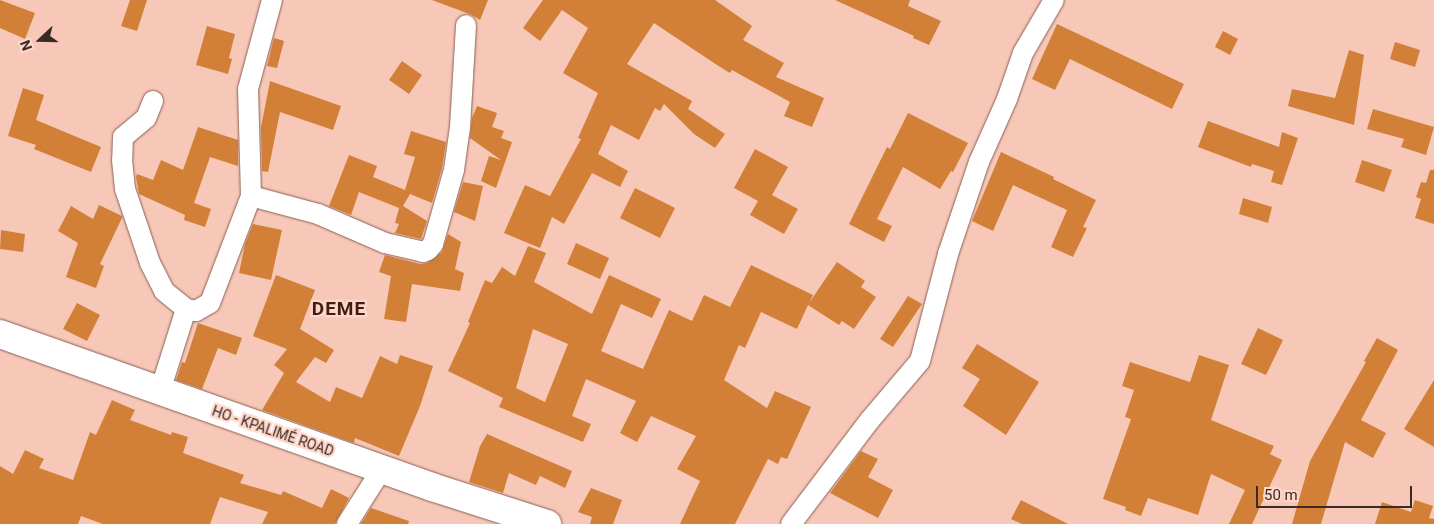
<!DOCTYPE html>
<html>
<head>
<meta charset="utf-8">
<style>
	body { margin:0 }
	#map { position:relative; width:1434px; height:524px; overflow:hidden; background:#f7c7b8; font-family:Roboto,sans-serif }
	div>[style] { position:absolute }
	.building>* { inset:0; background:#d28038 }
	.roads { filter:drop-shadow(0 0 1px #8a6052) drop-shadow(0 0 1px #8a6052) }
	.minor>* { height:20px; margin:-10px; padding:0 10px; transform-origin:10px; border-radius:10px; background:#fff }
	.secondary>* { height:28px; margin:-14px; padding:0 14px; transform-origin:14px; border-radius:14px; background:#fff }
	span { translate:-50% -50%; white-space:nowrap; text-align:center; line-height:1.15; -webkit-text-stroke:4.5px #fed7ca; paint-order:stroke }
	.street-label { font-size:14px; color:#3c2a24 }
	.district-label { font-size:19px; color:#421e12; font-weight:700; letter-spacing:1px }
	.north { position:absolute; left:15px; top:15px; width:50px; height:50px; -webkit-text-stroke:4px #fed7ca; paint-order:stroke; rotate:249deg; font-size:14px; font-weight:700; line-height:20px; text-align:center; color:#3c2a24 }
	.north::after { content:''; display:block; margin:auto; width:18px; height:22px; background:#3c2a24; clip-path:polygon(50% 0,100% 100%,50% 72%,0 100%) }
	.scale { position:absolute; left:1256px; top:486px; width:156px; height:22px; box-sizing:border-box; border:2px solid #3c2a24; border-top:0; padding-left:6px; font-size:15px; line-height:18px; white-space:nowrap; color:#3c2a24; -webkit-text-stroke:4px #fed7ca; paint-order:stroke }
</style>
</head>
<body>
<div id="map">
	<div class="building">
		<div style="clip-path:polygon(0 0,35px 13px,25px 39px,0 28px)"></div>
		<div style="clip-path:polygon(130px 0,147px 0,137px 31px,121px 26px)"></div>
		<div style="clip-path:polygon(432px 0,488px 0,480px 20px,472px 15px)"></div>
		<div style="clip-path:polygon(543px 0,715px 0,752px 26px,743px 40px,784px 63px,776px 77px,824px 98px,812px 127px,784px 116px,790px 102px,732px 70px,730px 73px,717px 65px,654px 23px,627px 64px,692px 101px,688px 109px,725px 134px,715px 148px,694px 134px,664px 104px,660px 111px,655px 108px,639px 140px,611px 125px,598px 154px,628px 171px,620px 187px,592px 173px,564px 224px,552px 217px,540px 248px,504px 233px,525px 185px,550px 196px,581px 139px,578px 138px,598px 93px,563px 73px,588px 28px,562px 10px,540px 41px,523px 28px)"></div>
		<div style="clip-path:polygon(835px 0,910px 0,908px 6px,941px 21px,929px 45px,913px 38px,914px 36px)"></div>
		<div style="clip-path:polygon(1057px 24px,1184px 84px,1172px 109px,1070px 59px,1055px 90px,1032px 79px)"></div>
		<div style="clip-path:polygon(207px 26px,235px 34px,229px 58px,232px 59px,228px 74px,196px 65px)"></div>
		<div style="clip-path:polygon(1223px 31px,1238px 39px,1230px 55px,1215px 47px)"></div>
		<div style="clip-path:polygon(274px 38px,284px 41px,277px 68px,267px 66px)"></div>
		<div style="clip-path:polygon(1395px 42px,1420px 50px,1415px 67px,1390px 59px)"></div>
		<div style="clip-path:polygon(1349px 50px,1364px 55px,1354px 125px,1288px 106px,1292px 89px,1335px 98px)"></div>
		<div style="clip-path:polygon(402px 61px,422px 75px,409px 94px,389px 80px)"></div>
		<div style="clip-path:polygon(270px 81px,341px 106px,333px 130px,280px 112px,268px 172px,262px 171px,261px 127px)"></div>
		<div style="clip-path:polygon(23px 88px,44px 95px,36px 120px,101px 147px,91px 172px,34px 149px,36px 145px,8px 136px)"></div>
		<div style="clip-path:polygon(477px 106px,497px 113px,492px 127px,504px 131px,501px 138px,512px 142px,496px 188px,481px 181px,489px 156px,501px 160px,470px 138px,472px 118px)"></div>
		<div style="clip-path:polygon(1373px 109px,1434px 127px,1426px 155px,1401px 147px,1404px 139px,1367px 129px)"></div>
		<div style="clip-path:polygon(908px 113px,968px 143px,953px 172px,951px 171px,940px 189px,903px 167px,877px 219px,892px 226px,884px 242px,849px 224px,887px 147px,890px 149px)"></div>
		<div style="clip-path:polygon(1208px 121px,1279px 147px,1282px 132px,1298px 138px,1282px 185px,1271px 182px,1274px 171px,1252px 164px,1251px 167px,1198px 147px)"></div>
		<div style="clip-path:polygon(198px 127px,238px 140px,238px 166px,210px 157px,194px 203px,211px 209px,205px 227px,184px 220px,185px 215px,139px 194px,136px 177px,137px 174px,153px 180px,161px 160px,183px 170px)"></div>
		<div style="clip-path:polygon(411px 131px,446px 142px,442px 168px,432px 203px,410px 194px,403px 206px,427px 221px,421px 239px,395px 233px,399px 224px,395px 223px,399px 208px,359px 192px,351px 215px,329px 206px,349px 155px,377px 166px,373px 177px,405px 190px,415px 157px,404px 154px)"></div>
		<div style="clip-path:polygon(755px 149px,788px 167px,772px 195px,798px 209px,784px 234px,750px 215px,758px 201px,734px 188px)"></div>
		<div style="clip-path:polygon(1001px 152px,1054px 177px,1053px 179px,1096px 200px,1083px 227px,1087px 228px,1073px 257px,1051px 247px,1067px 210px,1013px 185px,993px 231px,972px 221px)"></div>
		<div style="clip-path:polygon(1362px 160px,1392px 170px,1384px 192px,1355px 182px)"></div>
		<div style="clip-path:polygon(1430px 170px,1434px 170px,1434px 224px,1415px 218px,1421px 199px,1416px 197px,1421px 182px,1426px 183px)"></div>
		<div style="clip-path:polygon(463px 182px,483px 186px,475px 221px,454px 212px)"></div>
		<div style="clip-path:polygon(635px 188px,675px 208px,660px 238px,620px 218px)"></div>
		<div style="clip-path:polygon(1243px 198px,1272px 207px,1268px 223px,1239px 214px)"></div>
		<div style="clip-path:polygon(99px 205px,122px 216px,122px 218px,100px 264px,104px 266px,96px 288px,66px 277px,78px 243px,58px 231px,71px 206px,93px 219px)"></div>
		<div style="clip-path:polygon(253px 224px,282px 230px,271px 280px,239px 273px,245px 244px)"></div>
		<div style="clip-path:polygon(1px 230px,25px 234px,23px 252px,0 249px)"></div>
		<div style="clip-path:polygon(448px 234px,461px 242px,455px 269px,464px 273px,460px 291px,412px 284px,406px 322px,384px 319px,391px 276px,379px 272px,385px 255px,420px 264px,427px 263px,442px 252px)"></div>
		<div style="clip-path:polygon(576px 243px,609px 258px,600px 279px,567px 264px)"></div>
		<div style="clip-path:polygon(evenodd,528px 246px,546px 253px,534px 282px,592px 314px,609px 275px,661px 299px,652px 318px,621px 304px,601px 351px,643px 369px,669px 310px,692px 321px,704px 295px,730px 307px,751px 265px,813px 295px,809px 303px,837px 262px,865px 281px,861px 287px,876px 297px,854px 329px,842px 321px,839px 325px,808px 305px,797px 329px,761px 312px,745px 348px,739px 345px,724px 380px,767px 408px,775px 391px,811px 407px,787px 459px,781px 457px,778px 464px,768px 459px,735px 524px,680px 524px,700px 481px,677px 469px,696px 436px,651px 416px,637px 442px,620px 433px,636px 401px,586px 379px,572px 416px,591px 424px,583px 442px,499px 407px,503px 398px,448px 371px,470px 323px,468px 322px,485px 280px,492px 283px,502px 267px,515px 276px,528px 246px,533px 329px,568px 344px,545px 402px,516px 388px,533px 329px)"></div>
		<div style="clip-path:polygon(276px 275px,315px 290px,300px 329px,334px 350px,326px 363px,315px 357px,296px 382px,330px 402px,336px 387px,362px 398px,380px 356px,397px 364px,400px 355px,433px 366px,420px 406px,399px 456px,355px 438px,354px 443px,262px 410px,284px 373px,274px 365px,287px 349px,253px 336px)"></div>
		<div style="clip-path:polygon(908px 296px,922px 304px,893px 347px,880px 339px)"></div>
		<div style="clip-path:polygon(77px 303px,100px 315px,87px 341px,63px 329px)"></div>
		<div style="clip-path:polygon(198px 323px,242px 338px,236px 355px,218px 348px,202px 389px,176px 380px,182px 362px,185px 363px)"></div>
		<div style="clip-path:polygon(1258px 328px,1283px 340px,1266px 375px,1241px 364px)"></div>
		<div style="clip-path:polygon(1377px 338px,1398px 350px,1361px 420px,1386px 433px,1373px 458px,1345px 442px,1321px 524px,1292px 524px,1310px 461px,1366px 362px,1364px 361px)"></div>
		<div style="clip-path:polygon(977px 344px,1039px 382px,1006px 435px,963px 406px,980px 379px,962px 368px)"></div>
		<div style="clip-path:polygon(1199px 355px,1229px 365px,1211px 420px,1274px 446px,1270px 454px,1282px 460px,1252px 524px,1229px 524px,1245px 490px,1211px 474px,1198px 515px,1148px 498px,1141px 516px,1125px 510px,1126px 507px,1103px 499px,1131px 419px,1125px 417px,1134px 390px,1122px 386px,1130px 362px,1190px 382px)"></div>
		<div style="clip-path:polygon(1434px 380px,1434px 447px,1404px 429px)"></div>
		<div style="clip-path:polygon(112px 400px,135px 410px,130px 420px,171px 435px,172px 432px,188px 437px,183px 453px,244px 475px,240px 483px,281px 495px,283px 491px,322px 508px,331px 489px,349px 498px,335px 524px,262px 524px,268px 512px,220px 497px,210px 524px,103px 524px,81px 516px,78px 524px,0 524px,0 466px,13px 474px,25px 450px,44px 459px,39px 468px,73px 480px,90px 432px,96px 435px)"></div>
		<div style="clip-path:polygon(487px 434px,572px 471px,565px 488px,540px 476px,536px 485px,509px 473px,503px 493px,469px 482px,480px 446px)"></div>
		<div style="clip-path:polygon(861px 451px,878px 459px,868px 477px,893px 490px,878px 518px,830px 493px)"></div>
		<div style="clip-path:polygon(591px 488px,622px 500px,613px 524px,590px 524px,592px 517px,578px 512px)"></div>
		<div style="clip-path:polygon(1021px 500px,1068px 524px,1022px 524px,1011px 519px)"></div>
		<div style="clip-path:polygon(1415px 500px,1433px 506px,1429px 518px,1434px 519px,1434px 524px,1375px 524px,1382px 502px,1411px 512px)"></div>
		<div style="clip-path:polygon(371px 508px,409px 521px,408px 524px,361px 524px)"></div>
	</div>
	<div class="roads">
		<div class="minor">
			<div style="left:153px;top:101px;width:18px;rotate:112deg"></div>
			<div style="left:146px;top:118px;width:30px;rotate:140deg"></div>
			<div style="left:123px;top:137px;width:23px;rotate:92deg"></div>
			<div style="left:122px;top:160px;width:29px;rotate:84deg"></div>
			<div style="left:125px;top:189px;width:78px;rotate:71.3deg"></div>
			<div style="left:150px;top:263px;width:31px;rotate:63deg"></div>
			<div style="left:164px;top:291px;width:28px;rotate:39deg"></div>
			<div style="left:251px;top:196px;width:69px;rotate:15deg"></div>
			<div style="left:318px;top:214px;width:73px;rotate:23.4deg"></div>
			<div style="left:385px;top:243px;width:39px;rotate:13deg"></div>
			<div style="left:423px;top:252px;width:5px;rotate:-22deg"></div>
			<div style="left:428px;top:250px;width:8px;rotate:-50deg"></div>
			<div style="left:433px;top:244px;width:77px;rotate:-74.2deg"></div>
			<div style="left:454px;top:170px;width:43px;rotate:-82.1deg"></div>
			<div style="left:460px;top:127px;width:102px;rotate:-86.6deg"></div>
			<div style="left:160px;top:391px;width:86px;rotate:-72.4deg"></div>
			<div style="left:186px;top:309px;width:10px;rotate:11deg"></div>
			<div style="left:196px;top:311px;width:16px;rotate:-30deg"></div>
			<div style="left:210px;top:303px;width:115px;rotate:-69deg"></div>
			<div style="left:251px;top:196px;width:107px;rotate:-91.6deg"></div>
			<div style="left:248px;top:89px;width:92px;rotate:-74.9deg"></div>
			<div style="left:347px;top:524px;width:65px;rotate:-57.5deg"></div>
			<div style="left:791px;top:524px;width:131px;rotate:-52.8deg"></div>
			<div style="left:870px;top:420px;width:77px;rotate:-49.7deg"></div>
			<div style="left:920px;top:361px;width:111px;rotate:-75.3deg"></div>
			<div style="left:948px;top:254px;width:97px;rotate:-71.4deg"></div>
			<div style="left:979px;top:162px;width:69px;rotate:-66deg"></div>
			<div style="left:1007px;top:99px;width:49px;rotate:-70.8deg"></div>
			<div style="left:1023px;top:53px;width:61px;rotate:-59.7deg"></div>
		</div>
		<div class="secondary">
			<div style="left:0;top:334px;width:458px;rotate:19.5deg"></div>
			<div style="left:432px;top:487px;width:121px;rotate:17.8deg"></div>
		</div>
	</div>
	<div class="street-label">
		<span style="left:273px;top:431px;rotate:19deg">HO - KPALIMÉ ROAD</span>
	</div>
	<div class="district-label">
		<span style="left:339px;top:309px">DEME</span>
	</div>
	<div class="north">N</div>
	<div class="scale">50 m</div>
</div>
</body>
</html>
